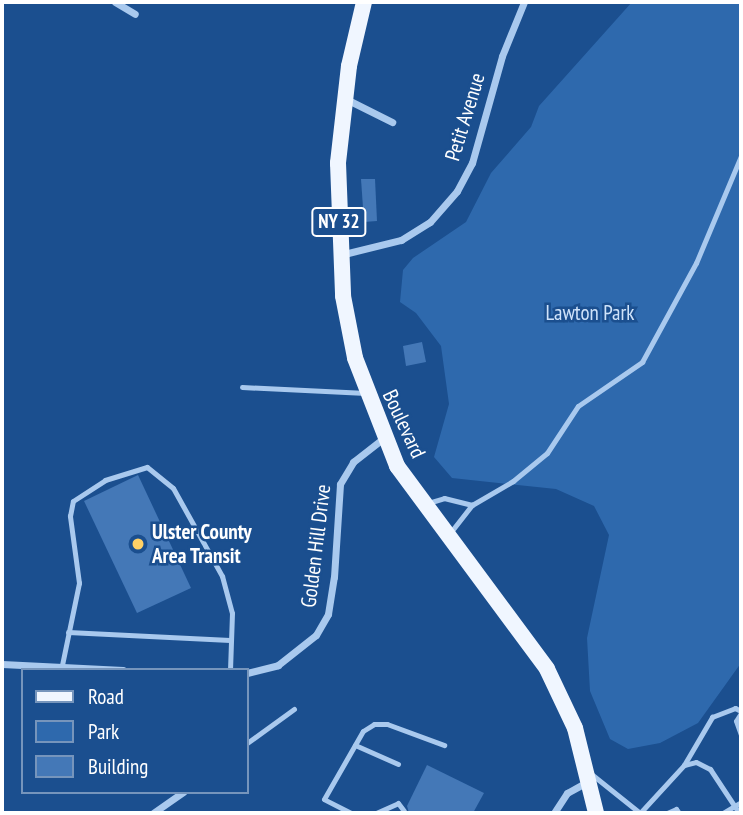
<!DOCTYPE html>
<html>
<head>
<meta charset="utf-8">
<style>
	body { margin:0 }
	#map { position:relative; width:743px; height:815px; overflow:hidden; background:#1b4f8f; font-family:"PT Sans Narrow",sans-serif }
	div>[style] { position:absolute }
	.green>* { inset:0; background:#2e69ad }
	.building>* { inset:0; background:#4478b7 }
	.service>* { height:5px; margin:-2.5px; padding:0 2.5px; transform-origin:2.5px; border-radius:2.5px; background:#a9c9ee }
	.minor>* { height:7px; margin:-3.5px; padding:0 3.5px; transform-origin:3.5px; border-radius:3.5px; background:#a9c9ee }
	.primary>* { height:16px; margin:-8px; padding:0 8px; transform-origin:8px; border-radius:8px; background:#f0f6ff }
	.dots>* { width:19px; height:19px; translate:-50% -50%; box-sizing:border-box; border:4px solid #1b4f8f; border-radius:50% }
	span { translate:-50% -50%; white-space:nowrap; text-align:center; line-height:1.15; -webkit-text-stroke:5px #1b4f8f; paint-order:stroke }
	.shield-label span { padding:2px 5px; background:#1b4f8f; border:2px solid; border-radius:5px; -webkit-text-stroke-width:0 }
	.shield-label { font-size:19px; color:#fff; font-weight:700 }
	.street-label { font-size:21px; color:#fff }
	.park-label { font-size:21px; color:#cfe3fa }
	.poi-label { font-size:21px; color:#fff; font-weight:700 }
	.left { translate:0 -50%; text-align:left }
	.frame { position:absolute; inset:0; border:4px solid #fff; pointer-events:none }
	.legend { position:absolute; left:21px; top:668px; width:228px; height:126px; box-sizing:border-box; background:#1b4f8f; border:2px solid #7695bc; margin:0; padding:9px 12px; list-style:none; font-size:21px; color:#fff }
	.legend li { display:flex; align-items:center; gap:14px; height:35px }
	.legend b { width:35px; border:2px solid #7695bc }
</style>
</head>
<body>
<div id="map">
	<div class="green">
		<div style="clip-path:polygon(632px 2px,741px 2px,741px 663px,698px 723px,660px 743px,628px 749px,610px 739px,590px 691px,587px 638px,609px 535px,594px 506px,556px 489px,452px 478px,434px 457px,449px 404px,441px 346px,416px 313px,400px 302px,403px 270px,413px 258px,466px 222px,491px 173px,531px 127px,539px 106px)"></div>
	</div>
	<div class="building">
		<div style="clip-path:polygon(361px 179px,375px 179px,377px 221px,364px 222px)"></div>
		<div style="clip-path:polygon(422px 342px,426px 362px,406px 366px,403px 346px)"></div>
		<div style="clip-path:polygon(138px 475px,191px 588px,137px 613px,84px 501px)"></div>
		<div style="clip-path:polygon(427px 765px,484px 793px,473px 813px,409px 813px,407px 806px)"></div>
	</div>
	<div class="service">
		<div style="left:242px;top:387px;width:124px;rotate:2.8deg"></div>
		<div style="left:428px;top:503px;width:17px;rotate:-17deg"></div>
		<div style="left:444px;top:498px;width:29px;rotate:14deg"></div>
		<div style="left:450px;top:533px;width:36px;rotate:-52deg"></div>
		<div style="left:472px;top:505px;width:48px;rotate:-30.3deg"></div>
		<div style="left:513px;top:481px;width:44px;rotate:-39.5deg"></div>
		<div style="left:547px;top:453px;width:56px;rotate:-56.6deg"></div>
		<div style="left:578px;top:406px;width:78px;rotate:-34.5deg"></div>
		<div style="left:642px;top:362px;width:113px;rotate:-61.4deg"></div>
		<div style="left:696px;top:263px;width:116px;rotate:-67.2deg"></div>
		<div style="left:68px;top:632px;width:162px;rotate:2.8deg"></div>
		<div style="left:62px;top:665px;width:84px;rotate:-78.3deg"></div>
		<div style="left:79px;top:583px;width:68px;rotate:-97.7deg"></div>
		<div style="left:70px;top:516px;width:15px;rotate:-79deg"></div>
		<div style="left:73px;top:501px;width:38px;rotate:-33deg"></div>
		<div style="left:105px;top:480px;width:44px;rotate:-17.2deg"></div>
		<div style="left:147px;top:467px;width:33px;rotate:39deg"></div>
		<div style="left:173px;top:488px;width:101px;rotate:60.9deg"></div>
		<div style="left:222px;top:576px;width:38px;rotate:75deg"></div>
		<div style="left:232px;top:613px;width:57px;rotate:92deg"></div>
		<div style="left:741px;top:713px;width:9px;rotate:122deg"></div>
		<div style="left:736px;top:721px;width:15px;rotate:70deg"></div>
		<div style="left:247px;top:743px;width:58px;rotate:-35.9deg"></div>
		<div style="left:355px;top:745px;width:47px;rotate:23.8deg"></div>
		<div style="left:684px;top:765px;width:56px;rotate:-59.7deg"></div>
		<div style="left:712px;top:717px;width:25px;rotate:-21deg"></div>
		<div style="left:735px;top:708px;width:7px;rotate:27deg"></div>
		<div style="left:590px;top:773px;width:64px;rotate:38.7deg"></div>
		<div style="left:351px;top:813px;width:30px;rotate:-153deg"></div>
		<div style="left:324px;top:799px;width:78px;rotate:-60.2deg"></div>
		<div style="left:363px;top:731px;width:13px;rotate:-32deg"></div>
		<div style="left:374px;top:724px;width:13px"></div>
		<div style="left:387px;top:724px;width:61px;rotate:20.2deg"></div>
		<div style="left:376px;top:813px;width:24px;rotate:-24deg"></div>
		<div style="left:398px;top:803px;width:10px;rotate:53deg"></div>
		<div style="left:640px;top:813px;width:65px;rotate:-47.5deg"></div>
		<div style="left:684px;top:765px;width:12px;rotate:-14deg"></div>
		<div style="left:696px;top:762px;width:16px;rotate:27deg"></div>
		<div style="left:710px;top:769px;width:53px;rotate:56.6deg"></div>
		<div style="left:667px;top:813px;width:10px;rotate:-24deg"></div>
		<div style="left:676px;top:809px;width:5px;rotate:53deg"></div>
		<div style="left:723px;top:813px;width:21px;rotate:-31deg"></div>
	</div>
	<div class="minor">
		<div style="left:115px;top:2px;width:23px;rotate:31deg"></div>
		<div style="left:344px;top:98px;width:54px;rotate:26.6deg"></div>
		<div style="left:340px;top:255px;width:63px;rotate:-13.8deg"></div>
		<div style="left:401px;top:240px;width:34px;rotate:-32deg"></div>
		<div style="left:430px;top:222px;width:41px;rotate:-48.9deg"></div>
		<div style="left:457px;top:191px;width:32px;rotate:-62deg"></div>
		<div style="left:472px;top:163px;width:111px;rotate:-74.3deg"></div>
		<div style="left:502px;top:56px;width:58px;rotate:-67.8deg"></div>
		<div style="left:2px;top:664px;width:121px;rotate:2.8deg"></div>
		<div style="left:247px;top:673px;width:32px;rotate:-14deg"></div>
		<div style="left:278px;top:665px;width:48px;rotate:-38.3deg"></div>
		<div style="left:316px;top:635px;width:24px;rotate:-60deg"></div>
		<div style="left:328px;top:614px;width:37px;rotate:-81deg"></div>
		<div style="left:334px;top:577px;width:93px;rotate:-86.3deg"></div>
		<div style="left:340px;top:484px;width:26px;rotate:-59deg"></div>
		<div style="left:353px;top:462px;width:39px;rotate:-38deg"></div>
		<div style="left:153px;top:813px;width:37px;rotate:-35deg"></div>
		<div style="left:554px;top:813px;width:24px;rotate:-57deg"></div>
		<div style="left:567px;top:793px;width:23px;rotate:-29deg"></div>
	</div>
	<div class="primary">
		<div style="left:364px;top:2px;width:66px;rotate:103.2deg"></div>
		<div style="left:349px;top:66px;width:98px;rotate:96.5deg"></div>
		<div style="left:338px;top:163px;width:133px;rotate:87.8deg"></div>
		<div style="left:343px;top:296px;width:63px;rotate:79deg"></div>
		<div style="left:355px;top:358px;width:116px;rotate:68.7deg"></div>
		<div style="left:397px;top:466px;width:252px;rotate:53.5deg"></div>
		<div style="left:547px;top:669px;width:65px;rotate:64.6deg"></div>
		<div style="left:575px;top:728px;width:88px;rotate:76.1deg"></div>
	</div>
	<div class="dots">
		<div style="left:138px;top:544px;background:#ffd166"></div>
	</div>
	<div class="shield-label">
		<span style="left:339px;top:222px">NY 32</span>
	</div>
	<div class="street-label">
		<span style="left:465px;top:117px;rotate:-73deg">Petit Avenue</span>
		<span style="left:404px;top:424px;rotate:65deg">Boulevard</span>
		<span style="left:316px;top:546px;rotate:-83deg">Golden Hill Drive</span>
	</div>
	<div class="park-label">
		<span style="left:590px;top:313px">Lawton Park</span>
	</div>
	<div class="poi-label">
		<span class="left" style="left:152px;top:544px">Ulster County<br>Area Transit</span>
	</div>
	<div class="frame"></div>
	<ul class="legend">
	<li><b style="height:9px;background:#f0f6ff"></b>Road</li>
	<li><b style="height:19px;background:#2e69ad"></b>Park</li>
	<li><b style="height:19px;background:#4478b7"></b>Building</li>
	</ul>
</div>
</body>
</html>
